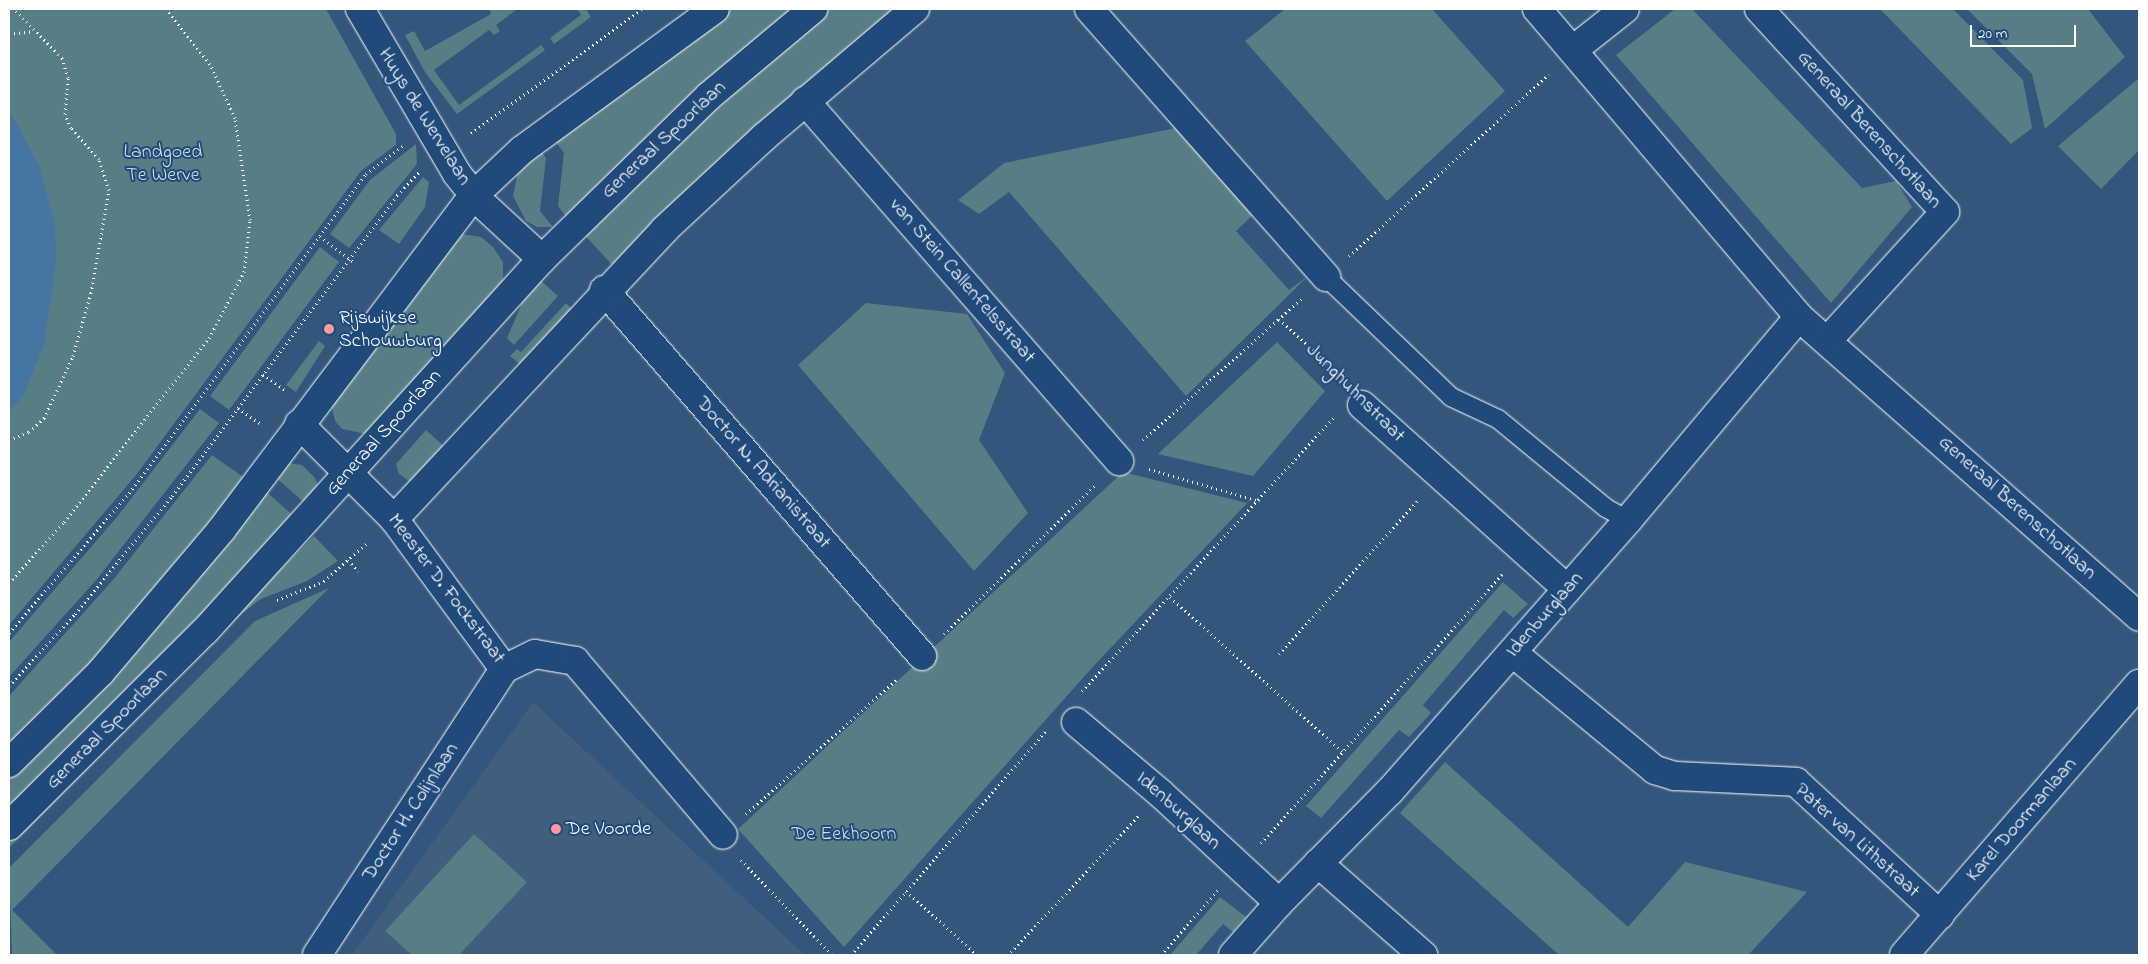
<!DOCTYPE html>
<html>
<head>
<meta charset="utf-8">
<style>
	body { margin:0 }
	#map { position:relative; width:2148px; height:964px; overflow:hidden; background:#32567c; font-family:"Indie Flower",sans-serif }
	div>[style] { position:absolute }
	.built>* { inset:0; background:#405e7d }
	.green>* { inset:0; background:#577e84 }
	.water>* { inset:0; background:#4775a2 }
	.path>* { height:3px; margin-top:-1.5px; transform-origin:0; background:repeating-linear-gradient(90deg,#fff 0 1px,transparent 0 5px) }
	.roads { filter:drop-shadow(0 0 1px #fff) drop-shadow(0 0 1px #fff) }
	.lane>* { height:18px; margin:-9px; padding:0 9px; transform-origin:9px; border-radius:9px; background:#1f4a7a }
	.street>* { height:28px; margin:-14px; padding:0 14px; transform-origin:14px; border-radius:14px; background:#1f4a7a }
	.secondary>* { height:28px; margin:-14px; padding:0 14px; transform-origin:14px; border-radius:14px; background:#1f4a7a }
	.dots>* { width:14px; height:14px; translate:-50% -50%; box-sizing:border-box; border:2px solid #1f4a7a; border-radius:50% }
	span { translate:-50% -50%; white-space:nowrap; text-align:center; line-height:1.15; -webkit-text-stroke:4px #1f4a7a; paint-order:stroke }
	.street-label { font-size:20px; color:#fff }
	.park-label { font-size:20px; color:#d5dfe0 }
	.poi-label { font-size:20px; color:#fff }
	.left { translate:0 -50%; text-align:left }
	.frame { position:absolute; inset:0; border:10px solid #fff; pointer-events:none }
	.scale { position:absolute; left:1970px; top:25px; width:106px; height:22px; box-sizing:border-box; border:2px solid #fff; border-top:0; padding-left:6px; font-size:15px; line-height:18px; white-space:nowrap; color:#fff; -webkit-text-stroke:4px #1f4a7a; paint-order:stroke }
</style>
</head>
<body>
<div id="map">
	<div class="built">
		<div style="clip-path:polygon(533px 702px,805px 955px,352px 955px)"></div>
	</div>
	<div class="green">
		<div style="clip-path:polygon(9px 9px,326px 9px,396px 134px,396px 145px,361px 171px,136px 475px,9px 625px)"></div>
		<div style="clip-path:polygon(489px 9px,516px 10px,496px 25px,500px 31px,494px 35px,489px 30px,434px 70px,459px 105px,541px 45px,545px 50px,457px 114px,425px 72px,405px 35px,414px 31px,425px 51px,491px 14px)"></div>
		<div style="clip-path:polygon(577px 9px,586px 9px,591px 17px,554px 44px,550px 38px,581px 15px)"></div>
		<div style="clip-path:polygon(731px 9px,798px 9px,568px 219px,558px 206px,564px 153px,553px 138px)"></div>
		<div style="clip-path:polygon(828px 9px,898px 9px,614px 267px,582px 232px,765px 61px)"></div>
		<div style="clip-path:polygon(1285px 9px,1432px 9px,1505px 91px,1387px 201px,1245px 41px)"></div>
		<div style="clip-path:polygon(1675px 9px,1692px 9px,1862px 188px,1896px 181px,1912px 207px,1831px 303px,1616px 55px)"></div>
		<div style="clip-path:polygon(1880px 9px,1953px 9px,2023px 80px,2032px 128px,2011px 144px)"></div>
		<div style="clip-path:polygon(1967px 9px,2088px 9px,2125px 57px,2045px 129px,2032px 74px)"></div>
		<div style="clip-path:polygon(2139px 78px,2139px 150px,2101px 189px,2058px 146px)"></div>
		<div style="clip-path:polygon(1181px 127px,1255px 213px,1236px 231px,1289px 290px,1308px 276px,1186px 396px,1009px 192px,979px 214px,958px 200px,1004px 163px)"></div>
		<div style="clip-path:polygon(416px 144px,417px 164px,349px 248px,330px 234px,370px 180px)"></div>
		<div style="clip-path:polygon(539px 148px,546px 158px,540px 211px,553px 227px,537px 227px,526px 221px,513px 196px,518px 171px)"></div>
		<div style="clip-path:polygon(423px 177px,429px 182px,425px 207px,399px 244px,379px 230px)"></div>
		<div style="clip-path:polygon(462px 234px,481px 237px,493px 247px,503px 262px,503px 284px,366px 434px,342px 429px,335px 421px,331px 403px)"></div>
		<div style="clip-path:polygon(320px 247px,339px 262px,229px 410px,210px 396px)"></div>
		<div style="clip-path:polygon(539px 279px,558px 296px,514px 345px,507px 338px,526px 294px)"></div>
		<div style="clip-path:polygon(566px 303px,572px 309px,522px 366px,510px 356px,517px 349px,521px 352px)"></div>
		<div style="clip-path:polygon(866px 303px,967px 314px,1005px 373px,979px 440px,1028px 513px,974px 571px,798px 365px)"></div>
		<div style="clip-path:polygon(319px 341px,325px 346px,296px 392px,286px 385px)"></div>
		<div style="clip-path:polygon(1277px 342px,1325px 391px,1253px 476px,1158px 454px)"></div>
		<div style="clip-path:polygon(200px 409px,219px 423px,97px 579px,9px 677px,9px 642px,117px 517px)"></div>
		<div style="clip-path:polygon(426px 430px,447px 449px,415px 481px,409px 481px,399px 474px,396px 464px)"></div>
		<div style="clip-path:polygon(212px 455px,246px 479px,160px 590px,9px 751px,9px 696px,112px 581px)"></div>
		<div style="clip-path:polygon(288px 463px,302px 465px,315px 478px,318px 486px,308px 506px,273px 475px)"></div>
		<div style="clip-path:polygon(1123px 472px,1247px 503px,1090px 670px,844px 947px,738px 829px)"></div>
		<div style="clip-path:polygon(263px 489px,296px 518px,9px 814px,9px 776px,76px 710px)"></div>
		<div style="clip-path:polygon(314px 536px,338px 561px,307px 581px,261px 599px,240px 615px,9px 848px,9px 840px)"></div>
		<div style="clip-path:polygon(1503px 582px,1528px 604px,1513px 618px,1504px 610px,1423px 705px,1431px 713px,1409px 737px,1399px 730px,1321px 818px,1306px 806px)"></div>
		<div style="clip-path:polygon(329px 588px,12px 910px,57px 955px,12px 955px,9px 868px,255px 621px)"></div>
		<div style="clip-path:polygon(1445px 762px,1628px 927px,1685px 862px,1807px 892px,1748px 955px,1559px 955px,1400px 813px)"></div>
		<div style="clip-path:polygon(474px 834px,527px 882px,459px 955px,412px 955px,385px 931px)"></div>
		<div style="clip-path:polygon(1220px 897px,1246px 917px,1233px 932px,1223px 924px,1196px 955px,1170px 955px)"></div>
	</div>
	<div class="water">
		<div style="clip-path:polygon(9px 109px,39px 166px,55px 223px,56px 260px,44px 345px,23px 396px,9px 412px)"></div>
	</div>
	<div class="path">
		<div style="left:9px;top:34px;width:25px;rotate:-7deg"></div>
		<div style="left:471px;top:133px;width:211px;rotate:-35.9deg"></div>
		<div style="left:320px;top:236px;width:44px;rotate:37.6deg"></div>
		<div style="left:1349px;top:256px;width:270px;rotate:-42.3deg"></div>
		<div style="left:1301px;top:299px;width:30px;rotate:138deg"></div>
		<div style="left:1279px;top:319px;width:88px;rotate:42.2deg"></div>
		<div style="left:263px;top:374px;width:27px;rotate:36deg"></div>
		<div style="left:238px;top:408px;width:29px;rotate:35deg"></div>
		<div style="left:9px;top:440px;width:22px;rotate:-22deg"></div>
		<div style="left:29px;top:432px;width:21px;rotate:-43deg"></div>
		<div style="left:44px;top:418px;width:68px;rotate:-64.9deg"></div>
		<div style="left:73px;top:356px;width:66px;rotate:-74.1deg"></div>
		<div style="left:91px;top:293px;width:105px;rotate:-80.1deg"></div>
		<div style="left:109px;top:190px;width:33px;rotate:-108deg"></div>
		<div style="left:99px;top:159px;width:42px;rotate:-132.1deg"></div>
		<div style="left:71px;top:128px;width:15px;rotate:-113deg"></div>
		<div style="left:65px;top:114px;width:36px;rotate:-85deg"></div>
		<div style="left:68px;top:78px;width:21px;rotate:-107deg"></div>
		<div style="left:62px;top:58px;width:69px;rotate:-134.4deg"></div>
		<div style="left:1143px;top:440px;width:182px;rotate:-41.7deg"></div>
		<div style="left:1149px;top:469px;width:115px;rotate:16.2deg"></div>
		<div style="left:348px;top:560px;width:15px;rotate:48deg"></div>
		<div style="left:9px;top:583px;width:82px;rotate:-48deg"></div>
		<div style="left:64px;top:522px;width:234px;rotate:-51.8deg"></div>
		<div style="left:209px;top:338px;width:75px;rotate:-62.1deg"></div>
		<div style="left:244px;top:272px;width:52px;rotate:-83.4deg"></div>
		<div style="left:250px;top:220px;width:103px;rotate:-98.4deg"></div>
		<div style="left:235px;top:118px;width:60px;rotate:-114.8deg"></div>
		<div style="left:210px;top:64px;width:70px;rotate:-128.7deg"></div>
		<div style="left:1170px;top:597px;width:232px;rotate:41.9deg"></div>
		<div style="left:277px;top:600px;width:51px;rotate:-22deg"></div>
		<div style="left:324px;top:581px;width:60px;rotate:-41.6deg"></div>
		<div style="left:9px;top:633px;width:184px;rotate:-49.4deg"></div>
		<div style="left:129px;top:493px;width:397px;rotate:-53.4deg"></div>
		<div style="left:366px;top:174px;width:48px;rotate:-37.3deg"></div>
		<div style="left:944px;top:634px;width:214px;rotate:-44.6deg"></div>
		<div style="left:1279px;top:654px;width:209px;rotate:-47.9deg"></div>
		<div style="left:9px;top:686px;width:98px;rotate:-47.5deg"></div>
		<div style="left:75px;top:614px;width:153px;rotate:-50.6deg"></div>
		<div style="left:172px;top:496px;width:376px;rotate:-53.2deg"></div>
		<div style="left:397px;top:195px;width:32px;rotate:-46deg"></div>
		<div style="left:1082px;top:691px;width:371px;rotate:-47.4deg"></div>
		<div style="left:746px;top:814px;width:204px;rotate:-41.8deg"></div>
		<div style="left:1261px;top:843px;width:361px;rotate:-48.1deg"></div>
		<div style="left:741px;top:860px;width:132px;rotate:46.2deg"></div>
		<div style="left:906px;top:891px;width:96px;rotate:42deg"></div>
		<div style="left:1011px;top:952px;width:187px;rotate:-46.9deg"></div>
		<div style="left:851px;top:955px;width:297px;rotate:-49deg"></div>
		<div style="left:1161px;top:955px;width:86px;rotate:-48.8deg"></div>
	</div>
	<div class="roads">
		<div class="lane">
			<div style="left:1326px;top:277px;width:173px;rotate:43.8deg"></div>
			<div style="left:1451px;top:397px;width:52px;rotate:25.1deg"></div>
			<div style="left:1498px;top:419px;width:140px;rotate:39.5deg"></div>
			<div style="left:1606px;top:508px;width:25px;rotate:29deg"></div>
		</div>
		<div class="street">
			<div style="left:360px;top:9px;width:191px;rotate:59.5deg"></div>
			<div style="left:457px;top:174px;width:33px;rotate:51deg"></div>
			<div style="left:478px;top:200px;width:87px;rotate:42.7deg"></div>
			<div style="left:1089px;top:9px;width:358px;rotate:48.5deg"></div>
			<div style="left:1537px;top:9px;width:404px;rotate:49.6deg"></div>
			<div style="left:1799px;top:317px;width:453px;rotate:41.4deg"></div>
			<div style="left:1759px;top:9px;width:275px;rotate:47.5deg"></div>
			<div style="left:1945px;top:212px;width:173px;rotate:132.4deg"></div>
			<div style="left:1573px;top:50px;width:66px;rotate:-38.3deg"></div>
			<div style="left:805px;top:101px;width:478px;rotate:48.9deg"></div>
			<div style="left:604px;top:290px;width:485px;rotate:49deg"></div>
			<div style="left:1362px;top:405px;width:275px;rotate:41.9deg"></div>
			<div style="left:299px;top:424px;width:134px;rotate:45deg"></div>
			<div style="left:394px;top:519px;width:186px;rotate:53.7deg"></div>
			<div style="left:394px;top:519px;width:396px;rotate:-46.9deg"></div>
			<div style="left:664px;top:230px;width:137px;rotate:-42.9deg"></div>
			<div style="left:764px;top:137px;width:198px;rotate:-40.3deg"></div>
			<div style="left:1513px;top:653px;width:184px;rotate:39.5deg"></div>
			<div style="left:1655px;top:770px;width:21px;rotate:17deg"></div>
			<div style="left:1675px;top:776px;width:121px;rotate:2.8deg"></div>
			<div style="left:1796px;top:782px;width:196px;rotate:42.7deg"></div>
			<div style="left:504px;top:669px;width:34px;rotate:-26deg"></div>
			<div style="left:535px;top:654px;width:41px;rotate:9.9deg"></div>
			<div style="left:575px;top:661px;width:228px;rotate:49.6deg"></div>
			<div style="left:1076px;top:722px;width:110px;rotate:40.2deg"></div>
			<div style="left:1160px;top:793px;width:162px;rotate:42.7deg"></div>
			<div style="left:1318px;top:863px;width:140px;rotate:41.2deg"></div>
			<div style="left:317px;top:955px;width:342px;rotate:-56.8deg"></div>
			<div style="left:1233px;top:955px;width:69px;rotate:-48.5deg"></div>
			<div style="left:1279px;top:903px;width:158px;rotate:-45.3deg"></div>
			<div style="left:1390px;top:791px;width:361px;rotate:-48.7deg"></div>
			<div style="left:1628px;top:520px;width:265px;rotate:-49.9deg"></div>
			<div style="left:1904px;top:955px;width:359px;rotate:-49.1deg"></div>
		</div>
		<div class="secondary">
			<div style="left:9px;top:763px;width:128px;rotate:-44.7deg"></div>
			<div style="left:100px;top:673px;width:189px;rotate:-49.7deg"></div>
			<div style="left:222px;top:529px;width:417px;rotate:-53deg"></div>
			<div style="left:473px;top:196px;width:67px;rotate:-43.2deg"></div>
			<div style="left:522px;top:150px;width:239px;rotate:-36.2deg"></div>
			<div style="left:9px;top:826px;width:276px;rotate:-44.9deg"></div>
			<div style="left:205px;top:631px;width:502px;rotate:-47.83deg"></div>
			<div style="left:542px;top:259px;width:233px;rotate:-44.3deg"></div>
			<div style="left:709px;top:96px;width:136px;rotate:-39.9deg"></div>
		</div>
	</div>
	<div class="dots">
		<div style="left:329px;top:329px;background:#ff9aa2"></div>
		<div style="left:556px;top:829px;background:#ff9aa2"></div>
	</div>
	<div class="street-label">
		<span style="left:424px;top:117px;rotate:58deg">Huys de Wervelaan</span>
		<span style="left:1869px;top:130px;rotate:48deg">Generaal Berenschotlaan</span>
		<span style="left:664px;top:140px;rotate:-43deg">Generaal Spoorlaan</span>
		<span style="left:962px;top:281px;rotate:49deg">van Stein Callenfelsstraat</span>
		<span style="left:1355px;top:393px;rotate:45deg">Junghuhnstraat</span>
		<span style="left:384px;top:433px;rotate:-48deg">Generaal Spoorlaan</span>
		<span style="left:763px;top:473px;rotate:49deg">Doctor N. Adrianistraat</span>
		<span style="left:2017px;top:508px;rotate:42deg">Generaal Berenschotlaan</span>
		<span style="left:446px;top:589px;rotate:53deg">Meester D. Fockstraat</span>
		<span style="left:1545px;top:615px;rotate:-49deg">Idenburglaan</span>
		<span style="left:107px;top:729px;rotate:-45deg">Generaal Spoorlaan</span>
		<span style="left:1178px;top:811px;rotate:42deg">Idenburglaan</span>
		<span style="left:411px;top:812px;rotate:-57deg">Doctor H. Colijnlaan</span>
		<span style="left:2022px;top:820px;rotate:-49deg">Karel Doormanlaan</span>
		<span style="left:1857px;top:841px;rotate:42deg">Pater van Lithstraat</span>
	</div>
	<div class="park-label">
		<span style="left:163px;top:164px">Landgoed<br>Te Werve</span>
		<span style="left:844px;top:834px">De Eekhoorn</span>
	</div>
	<div class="poi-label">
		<span class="left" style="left:339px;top:330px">Rijswijkse<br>Schouwburg</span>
		<span class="left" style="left:566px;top:829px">De Voorde</span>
	</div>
	<div class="frame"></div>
	<div class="scale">20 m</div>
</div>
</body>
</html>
